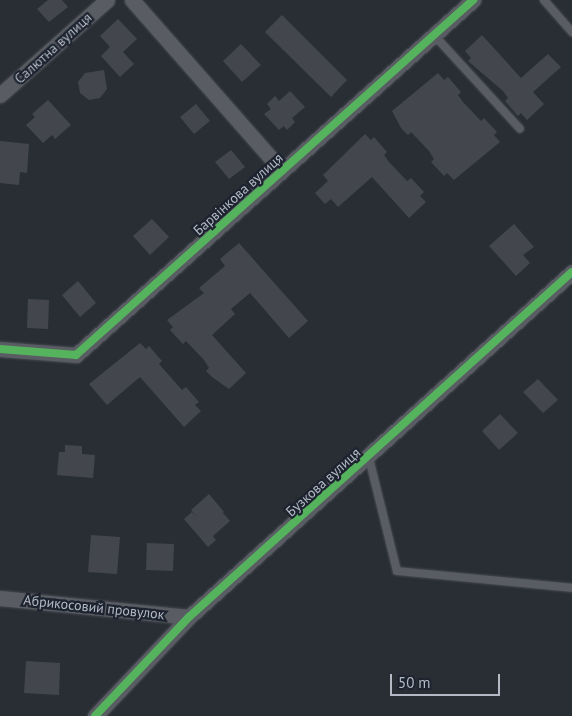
<!DOCTYPE html>
<html>
<head>
<meta charset="utf-8">
<style>
	body { margin:0 }
	#map { position:relative; width:572px; height:716px; overflow:hidden; background:#292e35; font-family:"PT Sans",sans-serif }
	div>[style] { position:absolute }
	.building>* { inset:0; background:#43474d }
	.roads { filter:drop-shadow(0 0 1px #474a50) drop-shadow(0 0 1px #474a50) }
	.lane>* { height:8px; margin:-4px; padding:0 4px; transform-origin:4px; border-radius:4px; background:#595c63 }
	.street>* { height:15px; margin:-7.5px; padding:0 7.5px; transform-origin:7.5px; border-radius:7.5px; background:#595c63 }
	.cycleway>* { height:8px; margin:-4px; padding:0 4px; transform-origin:4px; border-radius:4px; background:#56b35d }
	span { translate:-50% -50%; white-space:nowrap; text-align:center; line-height:1.15; -webkit-text-stroke:4.5px #1d242f; paint-order:stroke }
	.street-label { font-size:14px; color:#b3bac6 }
	.scale { position:absolute; left:390px; top:674px; width:110px; height:22px; box-sizing:border-box; border:2px solid #b3bac6; border-top:0; padding-left:6px; font-size:15px; line-height:18px; white-space:nowrap; color:#b3bac6; -webkit-text-stroke:4px #1d242f; paint-order:stroke }
</style>
</head>
<body>
<div id="map">
	<div class="building">
		<div style="clip-path:polygon(48px 0,62px 0,68px 7px,49px 22px,37px 9px)"></div>
		<div style="clip-path:polygon(282px 15px,347px 80px,331px 97px,265px 32px)"></div>
		<div style="clip-path:polygon(118px 19px,137px 39px,123px 52px,134px 64px,120px 77px,101px 56px,110px 47px,100px 36px)"></div>
		<div style="clip-path:polygon(482px 35px,521px 78px,548px 54px,561px 67px,533px 92px,544px 104px,527px 120px,521px 113px,518px 116px,505px 101px,508px 98px,503px 91px,468px 61px,471px 58px,465px 51px)"></div>
		<div style="clip-path:polygon(241px 44px,261px 65px,242px 82px,223px 61px)"></div>
		<div style="clip-path:polygon(104px 70px,107px 89px,100px 98px,89px 100px,80px 93px,78px 82px,85px 73px)"></div>
		<div style="clip-path:polygon(438px 73px,444px 80px,448px 77px,461px 92px,458px 95px,463px 102px,481px 121px,484px 118px,497px 132px,494px 135px,500px 142px,454px 180px,447px 173px,444px 176px,431px 162px,434px 159px,429px 151px,411px 132px,408px 135px,401px 128px,392px 111px)"></div>
		<div style="clip-path:polygon(290px 91px,305px 107px,292px 118px,295px 122px,287px 130px,284px 126px,279px 130px,264px 114px,271px 109px,267px 104px,275px 96px,279px 101px)"></div>
		<div style="clip-path:polygon(48px 100px,71px 125px,55px 139px,52px 135px,43px 143px,26px 125px,35px 117px,32px 114px)"></div>
		<div style="clip-path:polygon(196px 104px,210px 121px,194px 134px,180px 117px)"></div>
		<div style="clip-path:polygon(365px 134px,371px 140px,374px 137px,387px 152px,384px 155px,389px 162px,407px 181px,411px 178px,424px 192px,420px 196px,426px 202px,409px 218px,372px 177px,338px 207px,331px 199px,325px 204px,315px 193px,328px 181px,323px 175px)"></div>
		<div style="clip-path:polygon(0 141px,29px 144px,27px 173px,20px 172px,19px 185px,0 183px)"></div>
		<div style="clip-path:polygon(231px 150px,245px 167px,229px 179px,215px 162px)"></div>
		<div style="clip-path:polygon(152px 219px,169px 237px,150px 255px,133px 236px)"></div>
		<div style="clip-path:polygon(514px 224px,534px 247px,523px 255px,530px 263px,516px 276px,489px 246px)"></div>
		<div style="clip-path:polygon(239px 243px,308px 321px,289px 338px,250px 293px,231px 309px,235px 314px,212px 335px,246px 373px,229px 389px,212px 377px,206px 371px,209px 368px,204px 360px,186px 341px,183px 344px,170px 330px,173px 327px,167px 320px,204px 293px,199px 288px,225px 266px,220px 259px)"></div>
		<div style="clip-path:polygon(78px 281px,96px 303px,80px 317px,62px 295px)"></div>
		<div style="clip-path:polygon(28px 299px,49px 300px,48px 329px,27px 328px)"></div>
		<div style="clip-path:polygon(140px 343px,146px 349px,149px 346px,162px 361px,159px 364px,182px 390px,186px 387px,199px 402px,195px 405px,201px 411px,184px 427px,140px 377px,107px 405px,89px 384px)"></div>
		<div style="clip-path:polygon(538px 379px,558px 400px,543px 413px,523px 392px)"></div>
		<div style="clip-path:polygon(500px 414px,518px 433px,499px 450px,482px 431px)"></div>
		<div style="clip-path:polygon(65px 445px,82px 446px,82px 454px,95px 455px,93px 478px,57px 475px,59px 452px,65px 452px)"></div>
		<div style="clip-path:polygon(209px 494px,224px 512px,219px 516px,223px 513px,230px 521px,213px 536px,216px 540px,208px 547px,184px 519px,192px 512px,197px 517px,191px 510px)"></div>
		<div style="clip-path:polygon(91px 535px,120px 537px,117px 574px,88px 572px)"></div>
		<div style="clip-path:polygon(147px 543px,174px 544px,173px 571px,146px 570px)"></div>
		<div style="clip-path:polygon(26px 661px,60px 663px,59px 695px,24px 693px)"></div>
	</div>
	<div class="roads">
		<div class="lane">
			<div style="left:544px;top:0;width:43px;rotate:48.8deg"></div>
			<div style="left:434px;top:35px;width:127px;rotate:47.5deg"></div>
			<div style="left:369px;top:458px;width:116px;rotate:76.1deg"></div>
			<div style="left:397px;top:571px;width:176px;rotate:5.5deg"></div>
		</div>
		<div class="street">
			<div style="left:132px;top:0;width:227px;rotate:48.7deg"></div>
			<div style="left:0;top:95px;width:143px;rotate:-41.6deg"></div>
			<div style="left:0;top:349px;width:76px;rotate:4.5deg"></div>
			<div style="left:76px;top:355px;width:533px;rotate:-41.8deg"></div>
			<div style="left:0;top:598px;width:190px;rotate:5.7deg"></div>
			<div style="left:95px;top:716px;width:137px;rotate:-46.5deg"></div>
			<div style="left:189px;top:617px;width:515px;rotate:-42.01deg"></div>
		</div>
	</div>
	<div class="cycleway">
		<div style="left:0;top:349px;width:76px;rotate:4.5deg"></div>
		<div style="left:76px;top:355px;width:533px;rotate:-41.8deg"></div>
		<div style="left:95px;top:716px;width:137px;rotate:-46.5deg"></div>
		<div style="left:189px;top:617px;width:515px;rotate:-42.01deg"></div>
	</div>
	<div class="street-label">
		<span style="left:53px;top:48px;rotate:-42deg">Салютна вулиця</span>
		<span style="left:238px;top:194px;rotate:-42deg">Барвінкова вулиця</span>
		<span style="left:323px;top:482px;rotate:-42deg">Бузкова вулиця</span>
		<span style="left:94px;top:607px;rotate:6deg">Абрикосовий провулок</span>
	</div>
	<div class="scale">50 m</div>
</div>
</body>
</html>
